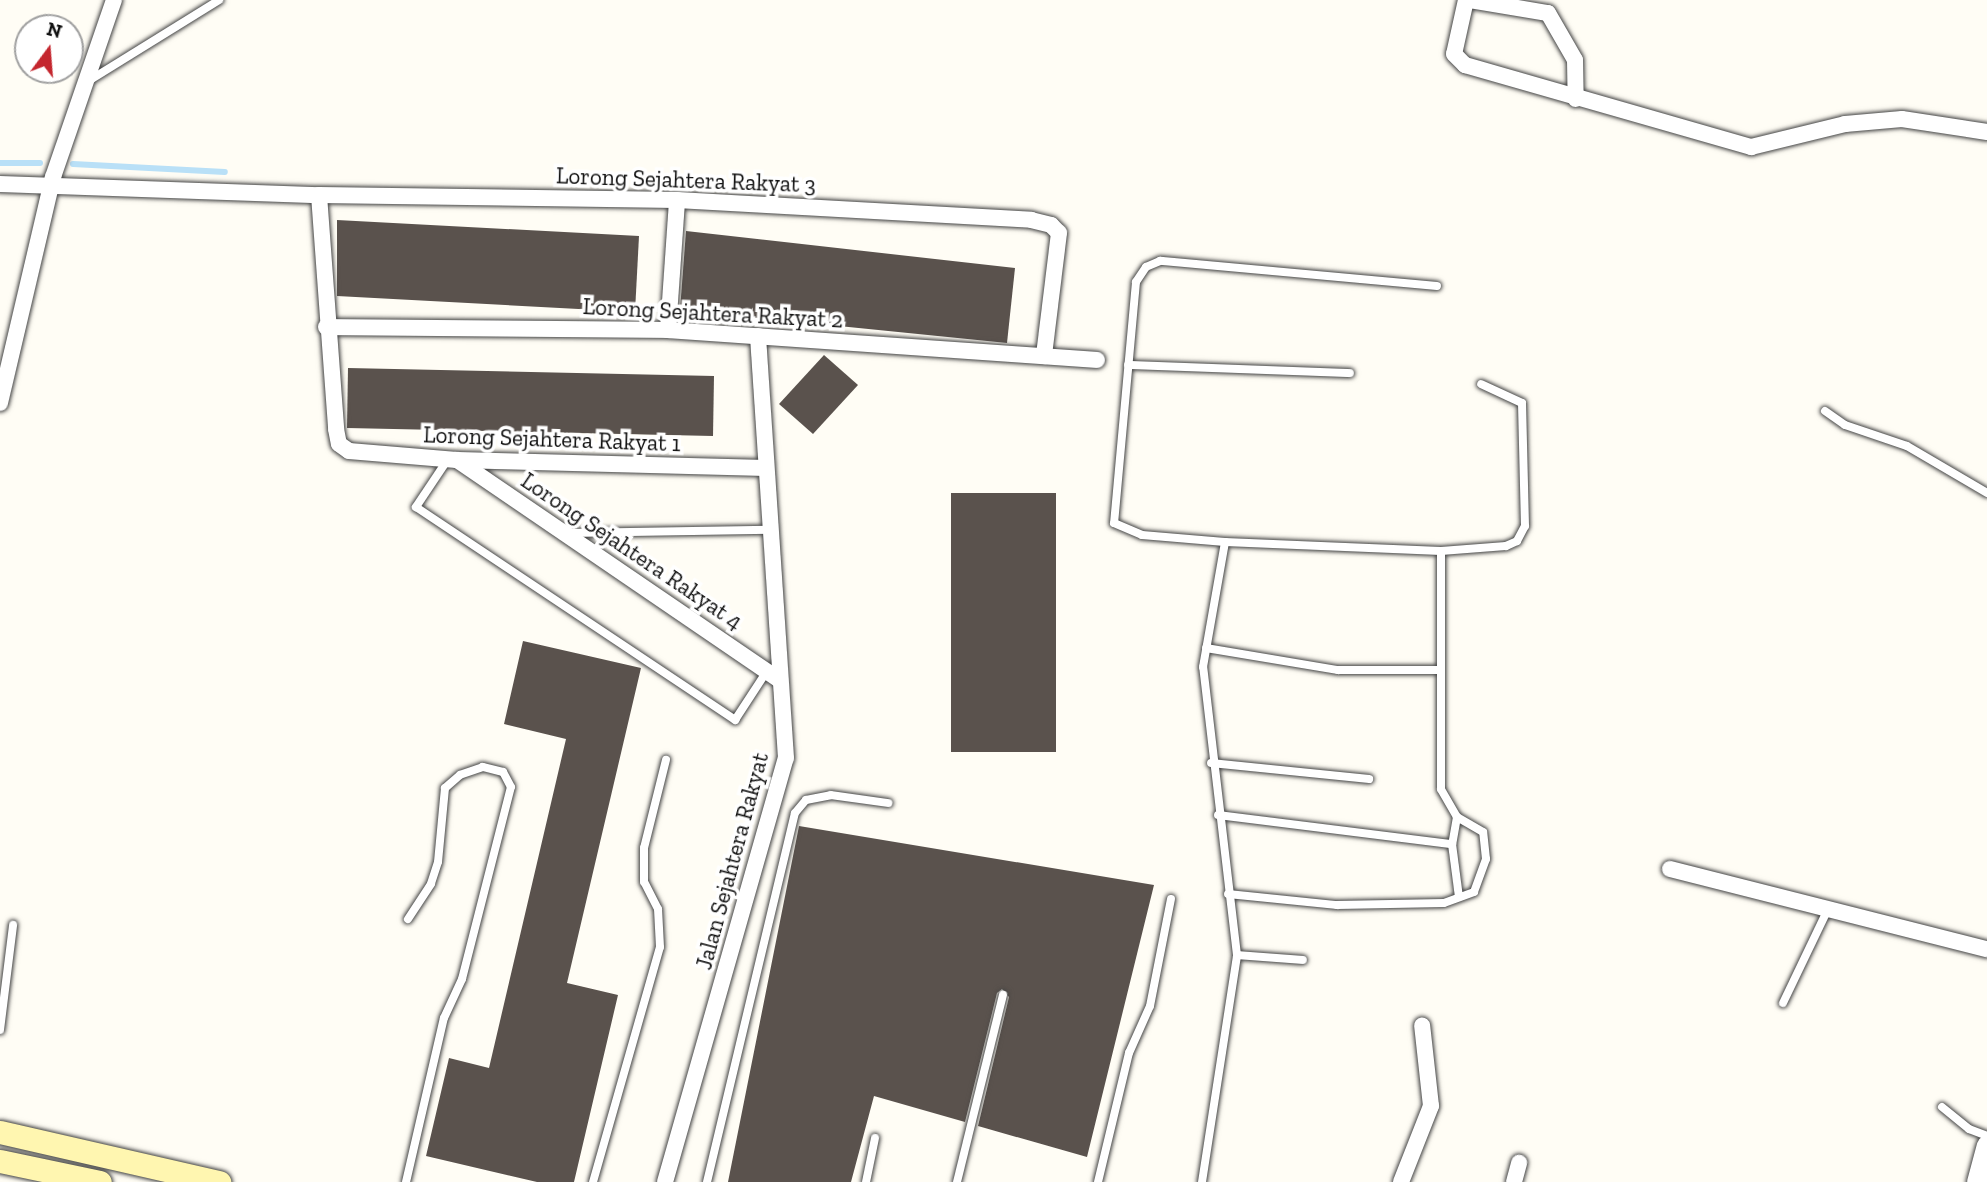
<!DOCTYPE html>
<html>
<head>
<meta charset="utf-8">
<style>
	body { margin:0 }
	#map { position:relative; width:1987px; height:1182px; overflow:hidden; background:#fffdf5; font-family:"Zilla Slab",serif }
	div>[style] { position:absolute }
	.stream>* { height:6px; margin:-3px; padding:0 3px; transform-origin:3px; border-radius:3px; background:#b9e0f7 }
	.building>* { inset:0; background:#5a524d }
	.roads { filter:drop-shadow(0 0 2px #444) drop-shadow(0 0 2px #444) }
	.service>* { height:8px; margin:-4px; padding:0 4px; transform-origin:4px; border-radius:4px; background:#fff }
	.minor>* { height:16px; margin:-8px; padding:0 8px; transform-origin:8px; border-radius:8px; background:#fff }
	.tertiary>* { height:21px; margin:-10.5px; padding:0 10.5px; transform-origin:10.5px; border-radius:10.5px; background:#fff }
	.secondary>* { height:23px; margin:-11.5px; padding:0 11.5px; transform-origin:11.5px; border-radius:11.5px; background:#fff6b0 }
	span { translate:-50% -50%; white-space:nowrap; text-align:center; line-height:1.15; -webkit-text-stroke:7px #fff; paint-order:stroke }
	.street-label { font-size:23px; color:#111 }
	.north { position:absolute; left:14px; top:14px; width:70px; height:70px; box-sizing:border-box; background:#fff; border:2px solid #a0a0a0; border-radius:50%; rotate:16deg; font-size:19px; font-weight:700; line-height:28px; text-align:center; color:#111 }
	.north::after { content:''; display:block; margin:auto; width:24px; height:32px; background:#c4262e; clip-path:polygon(50% 0,100% 100%,50% 72%,0 100%) }
</style>
</head>
<body>
<div id="map">
	<div class="stream">
		<div style="left:0;top:163px;width:40px"></div>
		<div style="left:73px;top:164px;width:152px;rotate:3deg"></div>
	</div>
	<div class="building">
		<div style="clip-path:polygon(337px 220px,639px 236px,635px 312px,337px 296px)"></div>
		<div style="clip-path:polygon(686px 231px,1015px 268px,1007px 343px,680px 310px)"></div>
		<div style="clip-path:polygon(824px 355px,858px 385px,813px 434px,779px 404px)"></div>
		<div style="clip-path:polygon(348px 368px,714px 376px,713px 436px,347px 428px)"></div>
		<div style="clip-path:polygon(951px 493px,1056px 493px,1056px 752px,951px 752px)"></div>
		<div style="clip-path:polygon(523px 641px,641px 668px,567px 983px,618px 995px,574px 1182px,537px 1182px,426px 1156px,449px 1058px,489px 1068px,566px 739px,504px 724px)"></div>
		<div style="clip-path:polygon(799px 826px,1154px 885px,1087px 1157px,978px 1126px,1009px 997px,1002px 989px,997px 993px,965px 1122px,874px 1096px,851px 1182px,728px 1182px)"></div>
	</div>
	<div class="roads">
		<div class="service">
			<div style="left:90px;top:80px;width:152px;rotate:-31.8deg"></div>
			<div style="left:1437px;top:286px;width:278px;rotate:-174.8deg"></div>
			<div style="left:1160px;top:261px;width:15px;rotate:157deg"></div>
			<div style="left:1146px;top:267px;width:18px;rotate:124deg"></div>
			<div style="left:1136px;top:282px;width:242px;rotate:95.2deg"></div>
			<div style="left:1114px;top:523px;width:30px;rotate:23deg"></div>
			<div style="left:1142px;top:535px;width:83px;rotate:4.8deg"></div>
			<div style="left:1225px;top:542px;width:216px;rotate:2.4deg"></div>
			<div style="left:1441px;top:551px;width:65px;rotate:-4.4deg"></div>
			<div style="left:1506px;top:546px;width:12px;rotate:-24deg"></div>
			<div style="left:1517px;top:541px;width:17px;rotate:-62deg"></div>
			<div style="left:1525px;top:526px;width:123px;rotate:-91.4deg"></div>
			<div style="left:1522px;top:403px;width:45px;rotate:-155.1deg"></div>
			<div style="left:1128px;top:365px;width:222px;rotate:2.1deg"></div>
			<div style="left:1825px;top:411px;width:24px;rotate:35deg"></div>
			<div style="left:1845px;top:425px;width:65px;rotate:18.7deg"></div>
			<div style="left:1907px;top:446px;width:93px;rotate:30.4deg"></div>
			<div style="left:448px;top:459px;width:58px;rotate:123.7deg"></div>
			<div style="left:416px;top:507px;width:384px;rotate:33.7deg"></div>
			<div style="left:735px;top:720px;width:59px;rotate:-56.9deg"></div>
			<div style="left:568px;top:533px;width:202px;rotate:-0.9deg"></div>
			<div style="left:1206px;top:648px;width:134px;rotate:9.5deg"></div>
			<div style="left:1338px;top:670px;width:102px"></div>
			<div style="left:1211px;top:763px;width:159px;rotate:5.8deg"></div>
			<div style="left:1218px;top:815px;width:236px;rotate:7.1deg"></div>
			<div style="left:1457px;top:817px;width:27px;rotate:100deg"></div>
			<div style="left:1452px;top:844px;width:53px;rotate:82.5deg"></div>
			<div style="left:1228px;top:894px;width:110px;rotate:5.8deg"></div>
			<div style="left:1337px;top:905px;width:107px;rotate:-1.1deg"></div>
			<div style="left:1444px;top:903px;width:32px;rotate:-20deg"></div>
			<div style="left:1474px;top:892px;width:35px;rotate:-70deg"></div>
			<div style="left:1486px;top:859px;width:27px;rotate:-96deg"></div>
			<div style="left:1483px;top:832px;width:30px;rotate:-150deg"></div>
			<div style="left:1457px;top:817px;width:32px;rotate:-120deg"></div>
			<div style="left:1441px;top:789px;width:238px;rotate:-90deg"></div>
			<div style="left:1237px;top:955px;width:66px;rotate:4.3deg"></div>
			<div style="left:1783px;top:1003px;width:104px;rotate:-64.4deg"></div>
			<div style="left:0;top:1030px;width:106px;rotate:-82.9deg"></div>
			<div style="left:1942px;top:1107px;width:35px;rotate:39deg"></div>
			<div style="left:1969px;top:1129px;width:19px;rotate:21deg"></div>
			<div style="left:406px;top:1182px;width:168px;rotate:-77deg"></div>
			<div style="left:444px;top:1018px;width:43px;rotate:-65.2deg"></div>
			<div style="left:462px;top:979px;width:198px;rotate:-75.7deg"></div>
			<div style="left:511px;top:787px;width:17px;rotate:-118deg"></div>
			<div style="left:503px;top:772px;width:21px;rotate:-166deg"></div>
			<div style="left:483px;top:767px;width:24px;rotate:161deg"></div>
			<div style="left:460px;top:775px;width:20px;rotate:139deg"></div>
			<div style="left:445px;top:788px;width:74px;rotate:95.4deg"></div>
			<div style="left:438px;top:862px;width:23px;rotate:108deg"></div>
			<div style="left:431px;top:884px;width:42px;rotate:123.3deg"></div>
			<div style="left:593px;top:1182px;width:244px;rotate:-74.1deg"></div>
			<div style="left:660px;top:947px;width:38px;rotate:-93deg"></div>
			<div style="left:658px;top:909px;width:30px;rotate:-117deg"></div>
			<div style="left:644px;top:882px;width:34px;rotate:-90deg"></div>
			<div style="left:644px;top:848px;width:91px;rotate:-76deg"></div>
			<div style="left:707px;top:1182px;width:379px;rotate:-76.6deg"></div>
			<div style="left:795px;top:813px;width:17px;rotate:-50deg"></div>
			<div style="left:806px;top:800px;width:25px;rotate:-11deg"></div>
			<div style="left:831px;top:795px;width:58px;rotate:8deg"></div>
			<div style="left:866px;top:1182px;width:45px;rotate:-78.4deg"></div>
			<div style="left:957px;top:1182px;width:193px;rotate:-76.2deg"></div>
			<div style="left:1098px;top:1182px;width:133px;rotate:-76.5deg"></div>
			<div style="left:1129px;top:1053px;width:51px;rotate:-65.9deg"></div>
			<div style="left:1150px;top:1006px;width:109px;rotate:-78.9deg"></div>
			<div style="left:1202px;top:1182px;width:230px;rotate:-81.2deg"></div>
			<div style="left:1237px;top:955px;width:290px;rotate:-96.7deg"></div>
			<div style="left:1203px;top:667px;width:127px;rotate:-80deg"></div>
		</div>
		<div class="minor">
			<div style="left:1466px;top:0;width:55px;rotate:102.5deg"></div>
			<div style="left:1454px;top:54px;width:16px;rotate:45deg"></div>
			<div style="left:1465px;top:65px;width:298px;rotate:16deg"></div>
			<div style="left:1751px;top:147px;width:97px;rotate:-13.7deg"></div>
			<div style="left:1845px;top:124px;width:57px;rotate:-5deg"></div>
			<div style="left:1902px;top:119px;width:86px;rotate:8.7deg"></div>
			<div style="left:1470px;top:0;width:79px;rotate:9.5deg"></div>
			<div style="left:1548px;top:13px;width:54px;rotate:60.1deg"></div>
			<div style="left:1575px;top:60px;width:39px;rotate:89deg"></div>
			<div style="left:0;top:184px;width:319px;rotate:2deg"></div>
			<div style="left:319px;top:195px;width:358px;rotate:0.8deg"></div>
			<div style="left:677px;top:200px;width:355px;rotate:3.2deg"></div>
			<div style="left:1031px;top:220px;width:21px;rotate:14deg"></div>
			<div style="left:1051px;top:225px;width:11px;rotate:45deg"></div>
			<div style="left:1059px;top:233px;width:124px;rotate:97deg"></div>
			<div style="left:319px;top:195px;width:235px;rotate:85.8deg"></div>
			<div style="left:336px;top:429px;width:15px;rotate:79deg"></div>
			<div style="left:339px;top:444px;width:12px;rotate:35deg"></div>
			<div style="left:349px;top:451px;width:108px;rotate:4.8deg"></div>
			<div style="left:457px;top:460px;width:309px;rotate:1.5deg"></div>
			<div style="left:326px;top:327px;width:342px;rotate:0.5deg"></div>
			<div style="left:668px;top:330px;width:430px;rotate:4deg"></div>
			<div style="left:668px;top:330px;width:130px;rotate:-86deg"></div>
			<div style="left:0;top:403px;width:232px;rotate:-76.8deg"></div>
			<div style="left:53px;top:177px;width:187px;rotate:-71deg"></div>
			<div style="left:457px;top:460px;width:391px;rotate:34.3deg"></div>
			<div style="left:1670px;top:869px;width:327px;rotate:14.2deg"></div>
			<div style="left:665px;top:1182px;width:441px;rotate:-74.1deg"></div>
			<div style="left:786px;top:758px;width:423px;rotate:-93.8deg"></div>
			<div style="left:1401px;top:1182px;width:82px;rotate:-68.5deg"></div>
			<div style="left:1431px;top:1106px;width:81px;rotate:-96.3deg"></div>
			<div style="left:1514px;top:1182px;width:20px;rotate:-75deg"></div>
		</div>
		<div class="tertiary">
			<div style="left:1977px;top:1182px;width:38px;rotate:-75deg"></div>
		</div>
		<div class="secondary">
			<div style="left:0;top:1132px;width:225px;rotate:12.9deg"></div>
			<div style="left:0;top:1161px;width:102px;rotate:11.9deg"></div>
		</div>
	</div>
	<div class="street-label">
		<span style="left:686px;top:180px;rotate:2deg">Lorong Sejahtera Rakyat 3</span>
		<span style="left:713px;top:313px;rotate:3deg">Lorong Sejahtera Rakyat 2</span>
		<span style="left:552px;top:439px;rotate:2deg">Lorong Sejahtera Rakyat 1</span>
		<span style="left:632px;top:551px;rotate:34deg">Lorong Sejahtera Rakyat 4</span>
		<span style="left:732px;top:861px;rotate:-75deg">Jalan Sejahtera Rakyat</span>
	</div>
	<div class="north">N</div>
</div>
</body>
</html>
